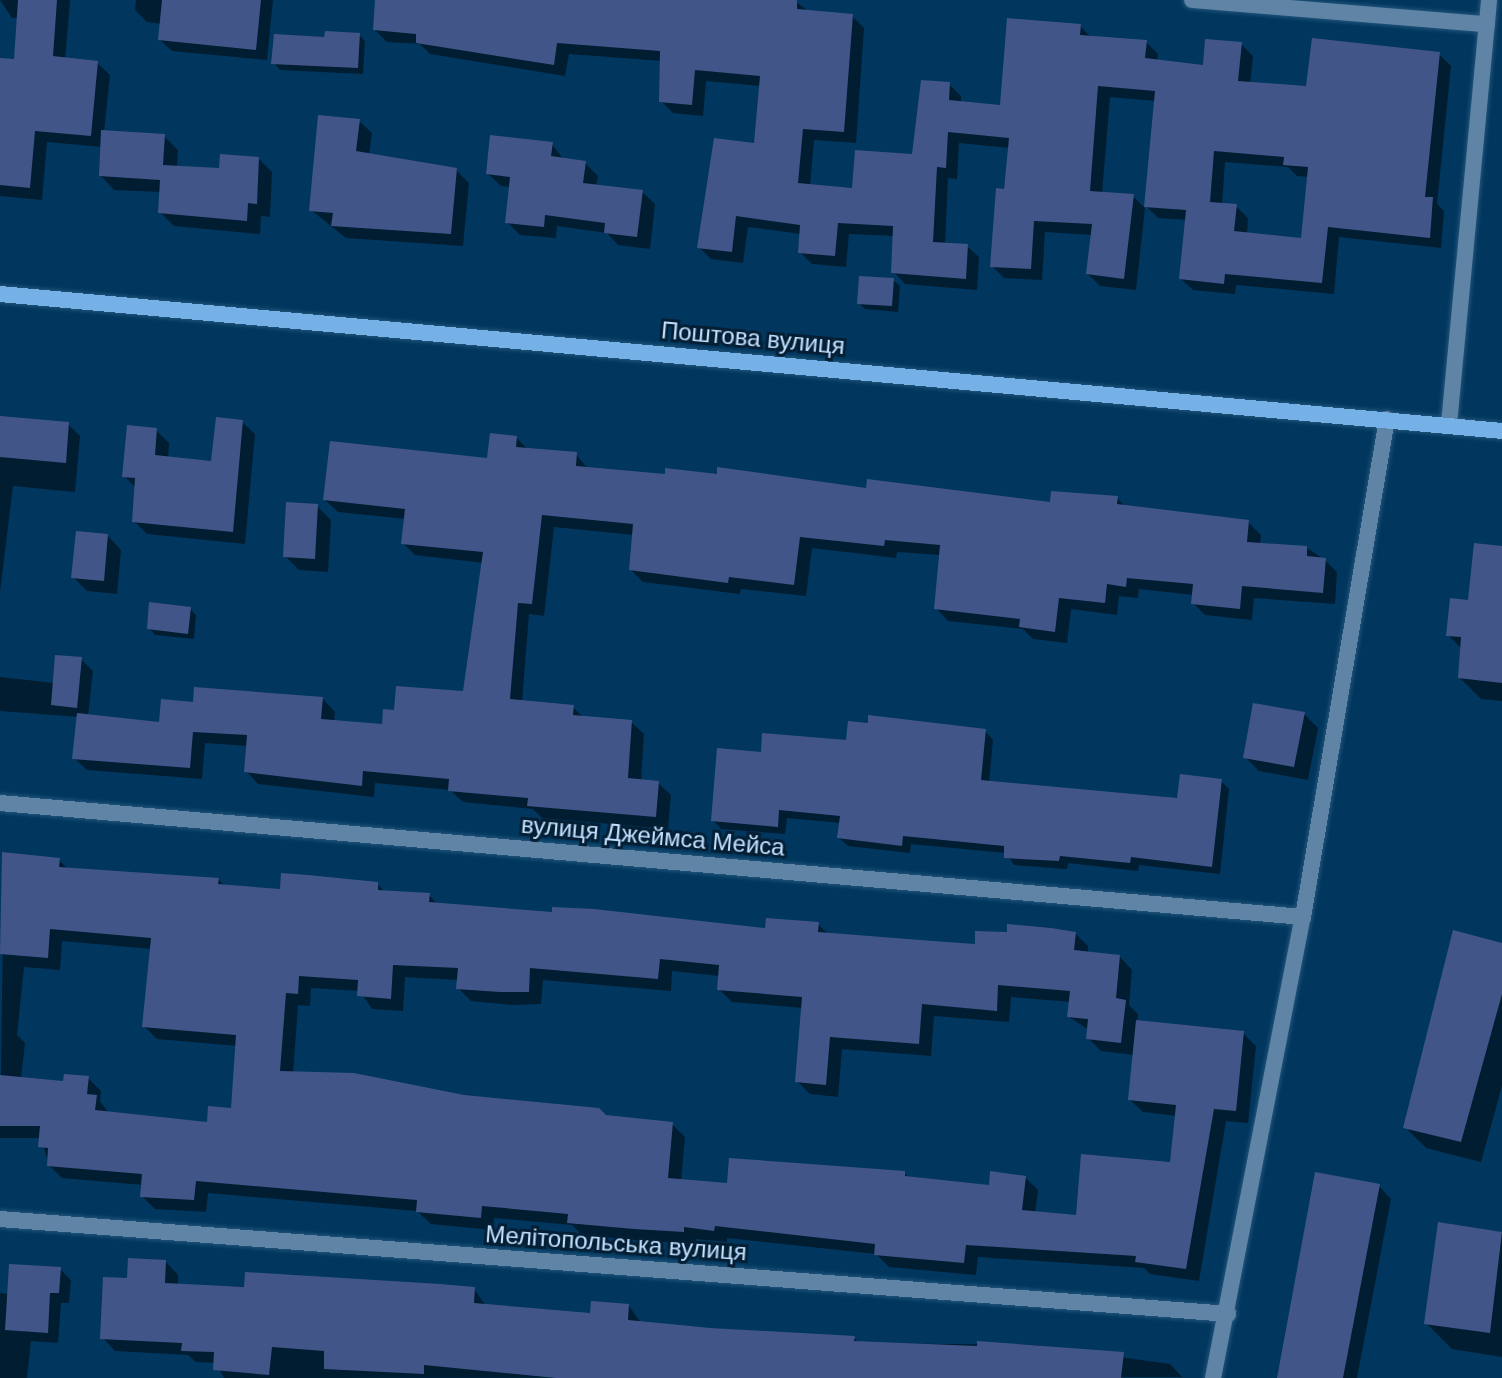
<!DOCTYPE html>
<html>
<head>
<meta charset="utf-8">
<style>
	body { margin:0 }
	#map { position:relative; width:1502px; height:1378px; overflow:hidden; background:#01375e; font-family:Helvetica,sans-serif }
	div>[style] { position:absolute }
	.shadow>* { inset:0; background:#0007 }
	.building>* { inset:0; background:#425589 }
	.roads { filter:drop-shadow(0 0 2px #23557b) drop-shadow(0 0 2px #23557b) }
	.street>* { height:16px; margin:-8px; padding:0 8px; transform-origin:8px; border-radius:8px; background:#6084a6 }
	.secondary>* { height:16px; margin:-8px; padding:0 8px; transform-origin:8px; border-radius:8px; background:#75b0e7 }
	span { translate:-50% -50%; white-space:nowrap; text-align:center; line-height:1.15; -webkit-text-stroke:6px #041e34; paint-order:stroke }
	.street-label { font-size:24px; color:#c0e0fe }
</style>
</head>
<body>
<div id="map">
	<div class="shadow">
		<div style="clip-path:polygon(0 0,70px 0,65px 60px,97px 63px,110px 75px,104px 132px,164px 136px,178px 150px,177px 168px,221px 170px,258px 158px,272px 172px,270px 217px,261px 216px,260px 234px,174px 226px,160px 212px,161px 192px,114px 190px,101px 176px,102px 147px,47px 142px,42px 200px,0 196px,0 60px,15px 61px,19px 18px,12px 18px)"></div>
		<div style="clip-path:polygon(136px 0,273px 0,267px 60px,172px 51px,160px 40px,162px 24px,147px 22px,135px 10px)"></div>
		<div style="clip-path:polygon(evenodd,377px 0,794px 0,809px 12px,852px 16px,864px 28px,856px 143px,814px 140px,810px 186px,854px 190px,913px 156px,949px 84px,961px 96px,961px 103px,1002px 107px,1080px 26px,1092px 38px,1146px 42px,1158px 54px,1157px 62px,1205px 67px,1241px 44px,1253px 56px,1250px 84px,1308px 88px,1439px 54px,1451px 66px,1437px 204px,1444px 211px,1441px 248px,1339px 237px,1334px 294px,1236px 285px,1235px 294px,1193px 290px,1181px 279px,1187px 220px,1158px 218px,1146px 206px,1156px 101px,1110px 97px,1102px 194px,1133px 196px,1145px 208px,1136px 290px,1100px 286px,1088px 274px,1092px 235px,1045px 232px,1042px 280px,1004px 278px,992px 266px,1010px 148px,959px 143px,957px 179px,948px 178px,945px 244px,967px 246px,979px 257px,977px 290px,905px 284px,894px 272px,895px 236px,849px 234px,846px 267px,812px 264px,800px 252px,801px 234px,748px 227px,743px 263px,711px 259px,699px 247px,756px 146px,761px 86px,706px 81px,703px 116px,673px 113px,661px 101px,662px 61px,569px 54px,565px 76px,430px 54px,420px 44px,387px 42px,375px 30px,377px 0,1225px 162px,1288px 167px,1297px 176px,1309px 177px,1303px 240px,1247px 234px,1248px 218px,1236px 206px,1222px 205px,1225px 162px)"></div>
		<div style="clip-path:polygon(359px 35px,365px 41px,363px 74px,280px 70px,274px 63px,326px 39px)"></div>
		<div style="clip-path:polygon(359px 121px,372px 133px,369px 156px,456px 170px,469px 183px,463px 246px,346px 238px,311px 210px)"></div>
		<div style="clip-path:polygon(552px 144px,564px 160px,585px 163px,598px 176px,596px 186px,642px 192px,655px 204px,650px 249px,618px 245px,607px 233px,557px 226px,556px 238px,520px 235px,507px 222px,511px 187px,501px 186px,488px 174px)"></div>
		<div style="clip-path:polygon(893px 280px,900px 286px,898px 312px,865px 309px,859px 303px)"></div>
		<div style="clip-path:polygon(0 418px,68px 424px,80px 436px,75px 492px,13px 486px,0 592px)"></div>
		<div style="clip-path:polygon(242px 422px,255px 434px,245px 544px,147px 534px,134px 521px,136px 488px,124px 476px,156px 430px,169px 443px,168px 459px,213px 463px)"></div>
		<div style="clip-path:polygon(517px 438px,528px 450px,576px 454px,588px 469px,1052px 504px,1117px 498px,1126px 507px,1248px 522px,1261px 535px,1260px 545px,1307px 548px,1325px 560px,1337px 572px,1335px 604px,1254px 598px,1252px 620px,1205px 615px,1193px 603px,1194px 595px,1139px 589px,1138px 598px,1119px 596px,1117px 615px,1071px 609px,1067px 643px,1033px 639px,1023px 629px,948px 621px,936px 608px,941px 555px,897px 552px,896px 558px,812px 548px,806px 596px,741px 589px,740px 594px,643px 582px,631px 570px,634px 535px,554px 527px,544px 616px,529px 614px,522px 702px,573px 707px,584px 718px,631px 722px,644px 734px,641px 781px,658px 783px,671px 795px,668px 829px,542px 818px,533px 809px,463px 802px,450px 790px,375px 783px,374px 797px,258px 784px,246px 771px,248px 746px,205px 743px,202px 779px,87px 770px,74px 758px,79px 717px,0 711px,0 677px,55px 683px,81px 659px,93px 671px,88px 716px,161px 724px,195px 704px,323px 699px,335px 712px,334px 722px,384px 726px,396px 712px,465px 694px,484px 563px,415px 555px,403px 543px,406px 519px,338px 512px,325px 500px,489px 460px)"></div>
		<div style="clip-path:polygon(317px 506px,331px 520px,328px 572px,299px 570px,285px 556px)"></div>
		<div style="clip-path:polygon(108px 536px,121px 550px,117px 594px,87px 591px,73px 577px)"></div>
		<div style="clip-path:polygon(1502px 548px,1502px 701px,1481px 699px,1460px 678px,1462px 649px,1448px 635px)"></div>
		<div style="clip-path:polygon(190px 609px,196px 615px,194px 639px,155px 635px,149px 628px)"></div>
		<div style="clip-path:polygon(1304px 714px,1318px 728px,1308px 780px,1259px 771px,1245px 757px)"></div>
		<div style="clip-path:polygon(985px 731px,993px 740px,989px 783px,1179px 800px,1221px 781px,1229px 789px,1220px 874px,1139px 865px,1138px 871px,1068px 863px,1067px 869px,1014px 865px,1006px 853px,911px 844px,910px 853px,848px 846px,839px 838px,841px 823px,787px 818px,785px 834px,721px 829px,713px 820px,762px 754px)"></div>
		<div style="clip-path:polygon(evenodd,4px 854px,59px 860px,69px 870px,218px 879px,225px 886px,281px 891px,377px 884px,386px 893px,429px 895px,438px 905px,767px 930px,818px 924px,829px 935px,977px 946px,1075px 933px,1088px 946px,1088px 954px,1120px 957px,1132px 970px,1129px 1005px,1138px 1014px,1137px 1022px,1243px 1033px,1256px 1046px,1248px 1123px,1226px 1121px,1199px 1281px,1150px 1274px,1144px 1268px,978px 1257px,976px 1275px,889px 1267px,876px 1254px,727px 1238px,727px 1242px,696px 1239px,696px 1244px,648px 1241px,582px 1235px,572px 1225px,494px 1218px,493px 1230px,431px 1224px,417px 1211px,208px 1193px,206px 1212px,155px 1209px,142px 1196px,143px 1185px,62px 1178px,49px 1165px,41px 1138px,0 1138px,4px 854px,62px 941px,152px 949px,144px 1026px,157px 1039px,238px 1046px,232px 1110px,209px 1124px,109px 1114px,100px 1101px,101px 1091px,88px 1078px,65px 1083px,21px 1079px,25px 1043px,17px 1035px,24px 967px,60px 970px,62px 941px,4px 854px,672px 971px,720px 976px,719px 989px,732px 1002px,803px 1008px,797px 1081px,810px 1094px,838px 1097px,842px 1049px,931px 1056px,934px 1016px,1009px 1022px,1011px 997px,1071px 1002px,1069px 1017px,1089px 1030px,1088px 1038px,1101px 1051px,1134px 1055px,1130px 1100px,1143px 1112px,1177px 1116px,1172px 1164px,1077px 1217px,1035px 1214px,1038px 1190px,1025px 1177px,990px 1187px,910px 1178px,904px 1173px,728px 1185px,681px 1181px,685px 1137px,672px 1124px,293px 1074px,298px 1005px,310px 1006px,311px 988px,360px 991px,372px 1009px,403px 1011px,405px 977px,459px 980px,458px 988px,471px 1001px,514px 1005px,541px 1004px,543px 980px,671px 991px,672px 971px)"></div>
		<div style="clip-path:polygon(1502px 945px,1502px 1086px,1481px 1162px,1426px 1148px,1405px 1127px)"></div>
		<div style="clip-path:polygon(1379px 1186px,1391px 1199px,1357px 1378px,1279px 1378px)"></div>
		<div style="clip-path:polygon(1440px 1225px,1502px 1234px,1502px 1357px,1452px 1349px,1426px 1323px)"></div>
		<div style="clip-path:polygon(166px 1262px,178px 1275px,178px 1286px,474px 1289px,486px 1306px,592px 1315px,629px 1306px,641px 1323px,854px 1338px,859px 1343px,1035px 1345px,1170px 1364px,1182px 1377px,224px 1378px,216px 1363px,196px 1362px,188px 1355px,115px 1351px,103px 1338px,129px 1280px)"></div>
		<div style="clip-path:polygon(60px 1269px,71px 1280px,69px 1303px,61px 1303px,58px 1343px,31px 1341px,27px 1378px,0 1378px,0 1293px,9px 1294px)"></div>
	</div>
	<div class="building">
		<div style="clip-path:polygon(18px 0,57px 0,53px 56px,98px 61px,91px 136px,35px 131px,30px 188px,0 185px,0 58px,14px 59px)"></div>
		<div style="clip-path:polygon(162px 0,261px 0,256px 50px,158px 40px)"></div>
		<div style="clip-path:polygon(evenodd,375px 0,797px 0,797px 9px,853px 14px,844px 132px,803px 129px,798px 183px,852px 188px,855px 150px,912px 154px,921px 80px,950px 82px,949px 100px,1000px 105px,1007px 18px,1081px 24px,1080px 35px,1147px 40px,1145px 58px,1203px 65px,1205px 39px,1242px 42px,1238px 81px,1306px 86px,1312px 38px,1440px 52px,1425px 197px,1433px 197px,1430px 238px,1328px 227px,1322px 283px,1225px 274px,1224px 284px,1179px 279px,1186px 210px,1144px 207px,1155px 91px,1098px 86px,1090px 191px,1134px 194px,1124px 279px,1086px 274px,1092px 224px,1034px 221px,1031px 269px,990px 267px,996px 188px,1004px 189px,1009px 138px,948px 132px,946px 168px,937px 167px,933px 242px,968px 244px,966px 279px,891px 273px,893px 226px,838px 223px,835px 256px,798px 253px,800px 225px,736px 216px,732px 252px,697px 248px,714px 138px,754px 143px,760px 76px,695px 70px,692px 105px,659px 102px,660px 51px,557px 43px,554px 65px,416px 43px,416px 34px,373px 30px,375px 0,1214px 151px,1284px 157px,1283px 165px,1308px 167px,1301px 238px,1234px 231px,1237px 204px,1210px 202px,1214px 151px)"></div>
		<div style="clip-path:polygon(325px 31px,360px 33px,358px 68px,271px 64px,274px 34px,324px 37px)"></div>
		<div style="clip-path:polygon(318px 115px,360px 119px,356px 151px,457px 168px,451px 234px,331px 226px,333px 213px,309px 211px)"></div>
		<div style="clip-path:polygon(101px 130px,165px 134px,163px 165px,219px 168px,220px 154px,259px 157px,257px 204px,248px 203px,247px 221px,158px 213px,160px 180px,99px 176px)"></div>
		<div style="clip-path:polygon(490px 135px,553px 142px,551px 156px,586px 161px,583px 183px,643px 190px,637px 237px,604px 233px,605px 223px,545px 215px,544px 227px,505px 223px,510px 177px,486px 174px)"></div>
		<div style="clip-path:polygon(859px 276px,894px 278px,892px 306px,857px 304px)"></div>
		<div style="clip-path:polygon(0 416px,69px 422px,66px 463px,0 457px)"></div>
		<div style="clip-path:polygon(216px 417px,243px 420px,233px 532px,132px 522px,135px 478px,122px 477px,127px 425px,157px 428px,155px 455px,211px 461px)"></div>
		<div style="clip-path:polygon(490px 433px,517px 436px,516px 447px,577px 452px,576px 466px,665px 474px,665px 468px,717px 474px,717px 467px,866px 488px,867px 479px,1050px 502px,1051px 491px,1118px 496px,1117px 504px,1249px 520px,1247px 542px,1307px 546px,1307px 556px,1326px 558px,1323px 593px,1242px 586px,1240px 609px,1191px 604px,1193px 584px,1127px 578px,1126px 587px,1107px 584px,1105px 603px,1059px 598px,1055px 632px,1019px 627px,1020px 619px,934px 609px,940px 545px,885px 540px,884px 546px,800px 537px,794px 585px,729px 577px,728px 583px,629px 570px,633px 524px,542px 515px,532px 604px,518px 603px,510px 699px,574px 705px,573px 715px,632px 720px,628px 778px,659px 781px,656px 817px,527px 806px,528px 798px,448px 791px,449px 779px,363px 771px,362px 786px,244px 772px,247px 735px,193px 732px,190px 768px,72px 759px,77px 713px,159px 722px,161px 699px,193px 702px,194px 687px,323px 697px,321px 719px,382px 724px,383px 709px,394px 710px,396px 686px,463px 691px,483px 552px,401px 544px,405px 509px,323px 500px,330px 441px,487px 458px)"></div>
		<div style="clip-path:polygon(286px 502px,318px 504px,315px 559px,283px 557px)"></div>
		<div style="clip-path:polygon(76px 531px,108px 534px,104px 581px,71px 578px)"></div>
		<div style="clip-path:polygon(1474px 543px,1502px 546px,1502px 683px,1458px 678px,1461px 637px,1446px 636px,1450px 598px,1468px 600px)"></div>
		<div style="clip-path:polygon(149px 602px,191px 607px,188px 634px,147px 629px)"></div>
		<div style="clip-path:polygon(55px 655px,82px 657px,77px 708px,51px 705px)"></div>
		<div style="clip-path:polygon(1253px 703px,1305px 712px,1294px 767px,1243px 758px)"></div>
		<div style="clip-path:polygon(868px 715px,986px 729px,981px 780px,1177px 798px,1180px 774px,1222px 779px,1212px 867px,1131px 857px,1130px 863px,1060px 856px,1059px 861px,1004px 858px,1004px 846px,903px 836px,902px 846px,837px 838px,840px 816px,779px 810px,778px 827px,711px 821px,717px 748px,761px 752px,762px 733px,846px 740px,848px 721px,868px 723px)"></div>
		<div style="clip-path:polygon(2px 852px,60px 858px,59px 867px,219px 878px,218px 884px,280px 889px,281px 873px,308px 875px,378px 882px,378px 890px,430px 893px,429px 902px,552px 912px,552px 907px,594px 909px,765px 928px,766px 918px,819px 922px,818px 932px,933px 941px,975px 944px,975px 931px,1007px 932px,1007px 924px,1051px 928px,1076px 932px,1074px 950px,1120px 955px,1116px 998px,1126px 1000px,1121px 1043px,1086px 1039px,1088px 1019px,1067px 1017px,1070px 991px,998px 985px,997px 1011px,922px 1004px,919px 1044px,830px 1037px,826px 1085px,795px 1082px,802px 997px,717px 990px,719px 965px,660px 959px,658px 979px,530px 968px,529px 992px,500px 992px,456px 989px,458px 968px,393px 965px,391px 999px,357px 996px,358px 980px,299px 976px,298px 994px,286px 993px,280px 1071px,354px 1073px,464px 1095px,599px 1108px,606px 1115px,673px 1122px,668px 1178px,727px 1183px,729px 1158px,905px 1171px,905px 1176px,989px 1185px,990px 1171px,1026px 1176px,1022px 1210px,1076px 1215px,1081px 1154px,1170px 1162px,1176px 1105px,1128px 1100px,1136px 1020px,1244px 1031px,1236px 1111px,1214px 1109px,1186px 1269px,1135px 1262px,1136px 1256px,966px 1245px,964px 1263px,874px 1255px,875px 1244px,715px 1226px,714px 1231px,684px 1227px,684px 1232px,634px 1229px,567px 1223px,568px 1214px,482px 1206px,481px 1218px,416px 1212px,417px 1200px,196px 1181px,194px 1200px,140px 1197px,142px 1174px,47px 1166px,48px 1148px,38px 1147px,40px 1126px,0 1126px,0 1075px,63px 1081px,64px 1074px,89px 1076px,87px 1094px,97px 1095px,95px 1110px,207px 1122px,208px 1106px,231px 1108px,236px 1035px,142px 1027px,151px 938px,50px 929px,48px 958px,0 954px)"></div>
		<div style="clip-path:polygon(1453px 930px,1502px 943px,1502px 994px,1461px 1142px,1403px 1128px)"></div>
		<div style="clip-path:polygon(1315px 1172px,1380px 1184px,1343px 1378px,1277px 1378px)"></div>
		<div style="clip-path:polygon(1438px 1222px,1502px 1232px,1490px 1333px,1424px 1324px)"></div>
		<div style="clip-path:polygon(128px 1258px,166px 1260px,165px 1283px,244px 1287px,245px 1272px,440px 1284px,475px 1287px,474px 1303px,590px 1313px,591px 1301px,629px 1304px,628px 1320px,711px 1328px,855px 1336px,854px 1341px,977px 1346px,977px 1341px,1124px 1352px,1121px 1378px,556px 1378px,424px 1365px,424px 1374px,324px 1369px,324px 1351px,272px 1347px,269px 1375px,213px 1370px,214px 1352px,181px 1351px,182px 1343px,100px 1339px,103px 1277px,127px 1278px)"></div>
		<div style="clip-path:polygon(9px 1264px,61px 1267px,59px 1293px,50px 1293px,48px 1333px,5px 1330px)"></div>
	</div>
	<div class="roads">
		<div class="street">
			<div style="left:1192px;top:0;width:296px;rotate:4.7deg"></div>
			<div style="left:1449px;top:424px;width:426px;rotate:-84.6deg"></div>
			<div style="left:0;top:803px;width:1308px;rotate:5deg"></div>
			<div style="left:0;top:1219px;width:1232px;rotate:4.42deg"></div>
			<div style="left:1213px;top:1378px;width:470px;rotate:-79deg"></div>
			<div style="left:1303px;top:917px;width:505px;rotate:-80.43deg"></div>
		</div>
		<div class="secondary">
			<div style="left:0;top:294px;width:1508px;rotate:5.21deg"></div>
		</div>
	</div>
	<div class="street-label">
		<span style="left:753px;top:338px;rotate:5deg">Поштова вулиця</span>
		<span style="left:653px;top:836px;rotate:5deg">вулиця Джеймса Мейса</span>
		<span style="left:616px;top:1243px;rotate:4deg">Мелітопольська вулиця</span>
	</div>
</div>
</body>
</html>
